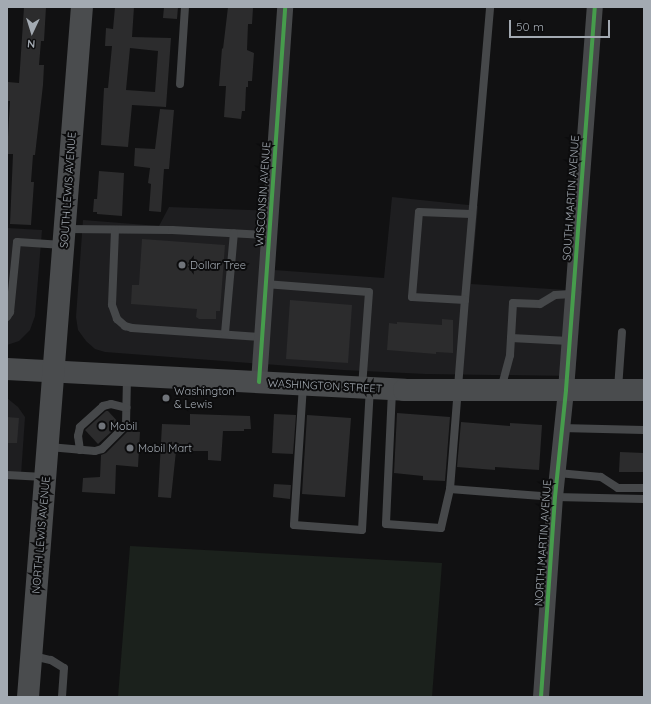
<!DOCTYPE html>
<html>
<head>
<meta charset="utf-8">
<style>
	body { margin:0 }
	#map { position:relative; width:651px; height:704px; overflow:hidden; background:#111112; font-family:Quicksand,sans-serif }
	div>[style] { position:absolute }
	.built>* { inset:0; background:#1e1e20 }
	.green>* { inset:0; background:#1b211c }
	.building>* { inset:0; background:#2c2c2d }
	.service>* { height:8px; margin:-4px; padding:0 4px; transform-origin:4px; border-radius:4px; background:#46484a }
	.minor>* { height:16px; margin:-8px; padding:0 8px; transform-origin:8px; border-radius:8px; background:#46484a }
	.secondary>* { height:22px; margin:-11px; padding:0 11px; transform-origin:11px; border-radius:11px; background:#4a4c4e }
	.cycleway>* { height:4px; margin:-2px; padding:0 2px; transform-origin:2px; border-radius:2px; background:#469c4c }
	.dots>* { width:11px; height:11px; translate:-50% -50%; box-sizing:border-box; border:2px solid #0c0c0d; border-radius:50% }
	span { translate:-50% -50%; white-space:nowrap; text-align:center; line-height:1.15; -webkit-text-stroke:4px #0c0c0d; paint-order:stroke }
	.street-label { font-size:11px; color:#a3aab2 }
	.poi-label { font-size:11px; color:#a3aab2 }
	.left { translate:0 -50%; text-align:left }
	.frame { position:absolute; inset:0; border:8px solid #a3aab2; pointer-events:none }
	.north { position:absolute; left:12px; top:12px; width:40px; height:40px; -webkit-text-stroke:3px #0c0c0d; paint-order:stroke; rotate:184deg; font-size:11px; font-weight:700; line-height:16px; text-align:center; color:#a3aab2 }
	.north::after { content:''; display:block; margin:auto; width:14px; height:18px; background:#a3aab2; clip-path:polygon(50% 0,100% 100%,50% 72%,0 100%) }
	.scale { position:absolute; left:509px; top:20px; width:101px; height:18px; box-sizing:border-box; border:2px solid #a3aab2; border-top:0; padding-left:5px; font-size:12px; line-height:14px; white-space:nowrap; color:#a3aab2; -webkit-text-stroke:3px #0c0c0d; paint-order:stroke }
</style>
</head>
<body>
<div id="map">
	<div class="built">
		<div style="clip-path:polygon(392px 197px,478px 206px,471px 284px,582px 291px,575px 376px,426px 374px,343px 370px,105px 352px,95px 349px,86px 341px,78px 330px,76px 317px,83px 220px,159px 226px,169px 207px,278px 211px,274px 270px,384px 278px)"></div>
		<div style="clip-path:polygon(7px 228px,42px 230px,35px 316px,30px 330px,19px 341px,7px 345px)"></div>
		<div style="clip-path:polygon(7px 398px,18px 407px,25px 417px,21px 475px,7px 474px)"></div>
	</div>
	<div class="green">
		<div style="clip-path:polygon(130px 546px,442px 563px,432px 697px,118px 697px)"></div>
	</div>
	<div class="building">
		<div style="clip-path:polygon(24px 7px,46px 7px,44px 41px,41px 41px,39px 65px,44px 65px,43px 85px,35px 155px,33px 155px,31px 182px,34px 182px,31px 225px,10px 224px,13px 154px,7px 154px,10px 101px,7px 101px,8px 82px,19px 83px)"></div>
		<div style="clip-path:polygon(evenodd,115px 7px,134px 7px,132px 37px,171px 38px,166px 107px,132px 105px,128px 147px,101px 145px,104px 88px,108px 88px,112px 46px,105px 46px,106px 28px,113px 29px,115px 7px,130px 48px,158px 51px,155px 92px,126px 90px,130px 48px)"></div>
		<div style="clip-path:polygon(164px 7px,178px 7px,177px 19px,163px 18px)"></div>
		<div style="clip-path:polygon(228px 7px,253px 8px,252px 24px,248px 24px,247px 50px,254px 53px,252px 81px,248px 81px,248px 87px,246px 87px,245px 111px,242px 111px,241px 119px,224px 117px,226px 86px,219px 86px,222px 48px,223px 49px)"></div>
		<div style="clip-path:polygon(160px 109px,174px 110px,169px 169px,164px 169px,161px 212px,149px 211px,151px 184px,148px 183px,150px 168px,134px 166px,135px 148px,155px 149px)"></div>
		<div style="clip-path:polygon(99px 171px,124px 173px,122px 216px,97px 214px,97px 212px,93px 212px,94px 199px,97px 199px)"></div>
		<div style="clip-path:polygon(142px 239px,225px 245px,220px 311px,216px 311px,216px 319px,199px 319px,196px 317px,197px 309px,131px 304px,132px 285px,139px 285px)"></div>
		<div style="clip-path:polygon(290px 300px,352px 305px,348px 363px,286px 359px)"></div>
		<div style="clip-path:polygon(442px 319px,453px 320px,453px 353px,436px 352px,436px 354px,387px 350px,389px 323px,397px 324px,397px 322px,442px 325px)"></div>
		<div style="clip-path:polygon(106px 411px,108px 411px,120px 424px,98px 444px,85px 430px)"></div>
		<div style="clip-path:polygon(397px 413px,450px 417px,445px 481px,423px 480px,423px 476px,394px 473px)"></div>
		<div style="clip-path:polygon(190px 414px,250px 416px,251px 429px,244px 429px,244px 431px,223px 431px,221px 461px,208px 460px,208px 451px,176px 451px,171px 498px,158px 497px,162px 424px,190px 425px)"></div>
		<div style="clip-path:polygon(274px 414px,296px 415px,293px 454px,272px 453px)"></div>
		<div style="clip-path:polygon(307px 415px,351px 418px,345px 497px,302px 494px)"></div>
		<div style="clip-path:polygon(7px 417px,19px 418px,17px 443px,7px 443px)"></div>
		<div style="clip-path:polygon(461px 422px,510px 426px,510px 423px,542px 425px,539px 470px,495px 467px,495px 470px,457px 467px)"></div>
		<div style="clip-path:polygon(128px 431px,140px 432px,138px 467px,116px 465px,115px 494px,82px 492px,83px 478px,100px 477px,101px 455px,106px 453px)"></div>
		<div style="clip-path:polygon(620px 452px,644px 453px,644px 472px,619px 472px)"></div>
		<div style="clip-path:polygon(274px 484px,291px 485px,290px 499px,273px 497px)"></div>
	</div>
	<div class="service">
		<div style="left:180px;top:84px;width:77px;rotate:-86.3deg"></div>
		<div style="left:66px;top:229px;width:106px;rotate:0.5deg"></div>
		<div style="left:172px;top:230px;width:97px;rotate:3deg"></div>
		<div style="left:115px;top:230px;width:75px;rotate:92.3deg"></div>
		<div style="left:112px;top:305px;width:15px;rotate:70deg"></div>
		<div style="left:117px;top:319px;width:11px;rotate:41deg"></div>
		<div style="left:125px;top:326px;width:7px;rotate:16deg"></div>
		<div style="left:132px;top:328px;width:130px;rotate:4deg"></div>
		<div style="left:265px;top:284px;width:104px;rotate:4.4deg"></div>
		<div style="left:369px;top:292px;width:95px;rotate:94.2deg"></div>
		<div style="left:465px;top:300px;width:294px;rotate:-85.1deg"></div>
		<div style="left:7px;top:317px;width:6px;rotate:-59deg"></div>
		<div style="left:10px;top:312px;width:70px;rotate:-84.3deg"></div>
		<div style="left:17px;top:242px;width:46px;rotate:3.7deg"></div>
		<div style="left:225px;top:333px;width:100px;rotate:-84.9deg"></div>
		<div style="left:511px;top:338px;width:58px;rotate:3deg"></div>
		<div style="left:303px;top:385px;width:140px;rotate:93.7deg"></div>
		<div style="left:294px;top:525px;width:68px;rotate:4.2deg"></div>
		<div style="left:362px;top:530px;width:141px;rotate:-86.8deg"></div>
		<div style="left:501px;top:389px;width:35px;rotate:-75deg"></div>
		<div style="left:510px;top:355px;width:52px;rotate:-86.7deg"></div>
		<div style="left:513px;top:303px;width:27px;rotate:2deg"></div>
		<div style="left:540px;top:304px;width:17px;rotate:-31deg"></div>
		<div style="left:555px;top:295px;width:18px;rotate:-3deg"></div>
		<div style="left:618px;top:389px;width:57px;rotate:-86deg"></div>
		<div style="left:392px;top:391px;width:133px;rotate:92.6deg"></div>
		<div style="left:386px;top:524px;width:55px;rotate:4.2deg"></div>
		<div style="left:441px;top:528px;width:40px;rotate:-77deg"></div>
		<div style="left:450px;top:489px;width:190px;rotate:-85.5deg"></div>
		<div style="left:465px;top:300px;width:53px;rotate:-176.8deg"></div>
		<div style="left:412px;top:297px;width:85px;rotate:-85.3deg"></div>
		<div style="left:419px;top:212px;width:52px;rotate:2.2deg"></div>
		<div style="left:561px;top:428px;width:83px;rotate:1.4deg"></div>
		<div style="left:49px;top:447px;width:46px;rotate:5deg"></div>
		<div style="left:95px;top:451px;width:7px;rotate:-16deg"></div>
		<div style="left:102px;top:449px;width:34px;rotate:-45deg"></div>
		<div style="left:126px;top:425px;width:48px;rotate:-88.8deg"></div>
		<div style="left:80px;top:450px;width:14px;rotate:-98deg"></div>
		<div style="left:78px;top:436px;width:9px;rotate:-77deg"></div>
		<div style="left:80px;top:427px;width:31px;rotate:-42deg"></div>
		<div style="left:103px;top:406px;width:8px;rotate:-14deg"></div>
		<div style="left:111px;top:404px;width:16px;rotate:14deg"></div>
		<div style="left:558px;top:473px;width:43px;rotate:5.3deg"></div>
		<div style="left:601px;top:477px;width:20px;rotate:33deg"></div>
		<div style="left:618px;top:488px;width:26px"></div>
		<div style="left:7px;top:475px;width:37px;rotate:3deg"></div>
		<div style="left:450px;top:489px;width:105px;rotate:4.4deg"></div>
		<div style="left:555px;top:497px;width:89px;rotate:1.3deg"></div>
		<div style="left:33px;top:656px;width:18px;rotate:13deg"></div>
		<div style="left:51px;top:660px;width:15px;rotate:32deg"></div>
		<div style="left:64px;top:668px;width:29px;rotate:94deg"></div>
	</div>
	<div class="minor">
		<div style="left:259px;top:382px;width:376px;rotate:-86deg"></div>
		<div style="left:541px;top:697px;width:200px;rotate:-86deg"></div>
		<div style="left:555px;top:497px;width:108px;rotate:-84.1deg"></div>
		<div style="left:566px;top:390px;width:384px;rotate:-85.7deg"></div>
	</div>
	<div class="secondary">
		<div style="left:7px;top:369px;width:398px;rotate:3deg"></div>
		<div style="left:404px;top:390px;width:240px"></div>
		<div style="left:28px;top:697px;width:692px;rotate:-85.53deg"></div>
	</div>
	<div class="cycleway">
		<div style="left:259px;top:382px;width:376px;rotate:-86deg"></div>
		<div style="left:541px;top:697px;width:200px;rotate:-86deg"></div>
		<div style="left:555px;top:497px;width:108px;rotate:-84.1deg"></div>
		<div style="left:566px;top:390px;width:384px;rotate:-85.7deg"></div>
	</div>
	<div class="dots">
		<div style="left:182px;top:265px;background:#70747a"></div>
		<div style="left:166px;top:398px;background:#70747a"></div>
		<div style="left:102px;top:426px;background:#70747a"></div>
		<div style="left:130px;top:448px;background:#70747a"></div>
	</div>
	<div class="street-label">
		<span style="left:68px;top:190px;rotate:-86deg">SOUTH LEWIS AVENUE</span>
		<span style="left:263px;top:194px;rotate:-86deg">WISCONSIN AVENUE</span>
		<span style="left:571px;top:198px;rotate:-86deg">SOUTH MARTIN AVENUE</span>
		<span style="left:325px;top:386px;rotate:3deg">WASHINGTON STREET</span>
		<span style="left:41px;top:535px;rotate:-85deg">NORTH LEWIS AVENUE</span>
		<span style="left:543px;top:543px;rotate:-86deg">NORTH MARTIN AVENUE</span>
	</div>
	<div class="poi-label">
		<span class="left" style="left:190px;top:265px">Dollar Tree</span>
		<span class="left" style="left:174px;top:398px">Washington<br>&amp; Lewis</span>
		<span class="left" style="left:110px;top:426px">Mobil</span>
		<span class="left" style="left:138px;top:448px">Mobil Mart</span>
	</div>
	<div class="frame"></div>
	<div class="north">N</div>
	<div class="scale">50 m</div>
</div>
</body>
</html>
